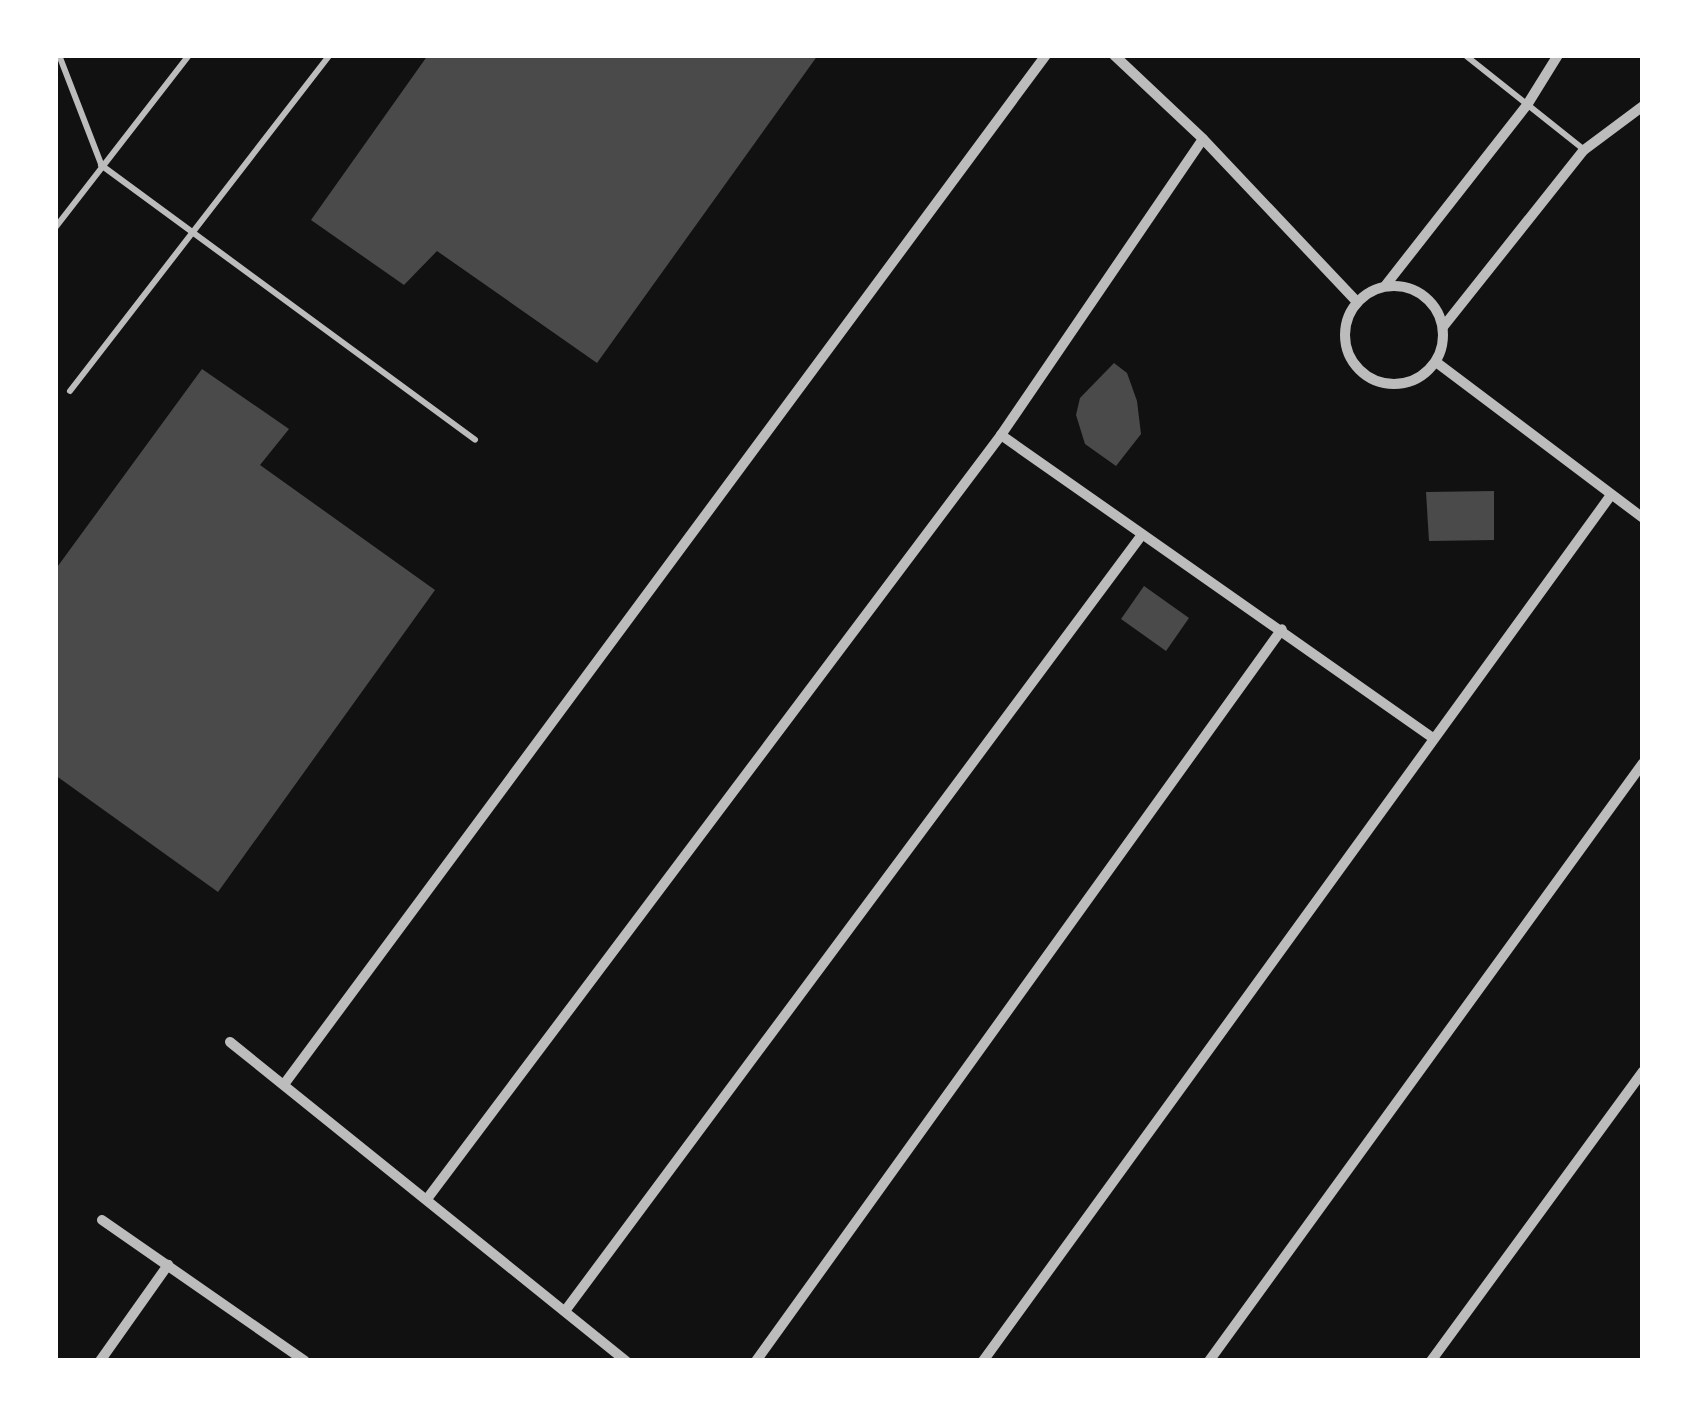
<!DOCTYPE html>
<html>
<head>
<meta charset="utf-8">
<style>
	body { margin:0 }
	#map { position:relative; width:1698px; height:1416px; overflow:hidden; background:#111; font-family:Karla,sans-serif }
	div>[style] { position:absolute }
	.building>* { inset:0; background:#4a4a4a }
	.service>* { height:6px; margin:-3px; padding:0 3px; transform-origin:3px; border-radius:3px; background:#bcbcbc }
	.minor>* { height:10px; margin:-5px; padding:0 5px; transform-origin:5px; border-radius:5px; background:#bcbcbc }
	.minor>.ring { margin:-5px; padding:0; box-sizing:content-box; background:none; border:10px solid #bcbcbc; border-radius:50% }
	span { translate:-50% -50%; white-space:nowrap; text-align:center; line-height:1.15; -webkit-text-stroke:8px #fff; paint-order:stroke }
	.frame { position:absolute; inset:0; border:58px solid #fff; pointer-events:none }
</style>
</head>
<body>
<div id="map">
	<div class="building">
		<div style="clip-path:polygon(428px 55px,818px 55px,597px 363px,437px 251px,404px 285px,311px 220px)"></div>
		<div style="clip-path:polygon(1114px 363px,1127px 373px,1137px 401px,1141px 434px,1116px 466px,1085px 444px,1076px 415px,1080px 398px)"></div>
		<div style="clip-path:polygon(202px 369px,289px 429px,260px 465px,435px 590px,218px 892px,55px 775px,55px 570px)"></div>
		<div style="clip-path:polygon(1494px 491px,1494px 540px,1429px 541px,1426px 492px)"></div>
		<div style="clip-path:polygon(1144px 586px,1189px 618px,1166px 651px,1121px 619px)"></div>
	</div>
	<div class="service">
		<div style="left:59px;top:55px;width:117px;rotate:68.9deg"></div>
		<div style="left:1465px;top:55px;width:151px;rotate:38.5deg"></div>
		<div style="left:101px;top:165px;width:464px;rotate:36.3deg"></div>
		<div style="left:55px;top:228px;width:219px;rotate:-52.2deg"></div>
		<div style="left:70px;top:391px;width:425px;rotate:-52.3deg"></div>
	</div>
	<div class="minor">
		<div style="left:1114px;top:55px;width:122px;rotate:43.3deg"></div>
		<div style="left:1203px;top:139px;width:224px;rotate:46.6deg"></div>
		<div class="ring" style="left:1345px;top:286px;width:88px;height:88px"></div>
		<div style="left:1385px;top:286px;width:230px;rotate:-51.9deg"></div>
		<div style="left:1527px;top:105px;width:59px;rotate:-58.2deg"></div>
		<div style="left:1443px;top:327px;width:226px;rotate:-51.5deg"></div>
		<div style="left:1584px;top:150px;width:74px;rotate:-36.7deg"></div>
		<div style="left:1436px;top:362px;width:259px;rotate:37deg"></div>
		<div style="left:1001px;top:435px;width:528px;rotate:35.05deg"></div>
		<div style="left:230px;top:1042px;width:509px;rotate:38.85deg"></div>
		<div style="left:285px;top:1083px;width:1279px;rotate:-53.49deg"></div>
		<div style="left:427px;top:1199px;width:956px;rotate:-53.08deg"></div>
		<div style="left:1001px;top:435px;width:358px;rotate:-55.7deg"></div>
		<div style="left:102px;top:1220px;width:247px;rotate:34.8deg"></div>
		<div style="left:565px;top:1311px;width:966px;rotate:-53.38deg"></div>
		<div style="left:100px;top:1361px;width:118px;rotate:-54.7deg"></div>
		<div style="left:756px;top:1361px;width:901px;rotate:-54.3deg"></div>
		<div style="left:983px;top:1361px;width:1070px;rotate:-54.05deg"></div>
		<div style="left:1209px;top:1361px;width:739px;rotate:-54.03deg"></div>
		<div style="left:1431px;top:1361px;width:359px;rotate:-53.8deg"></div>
	</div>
	<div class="frame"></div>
</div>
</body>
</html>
